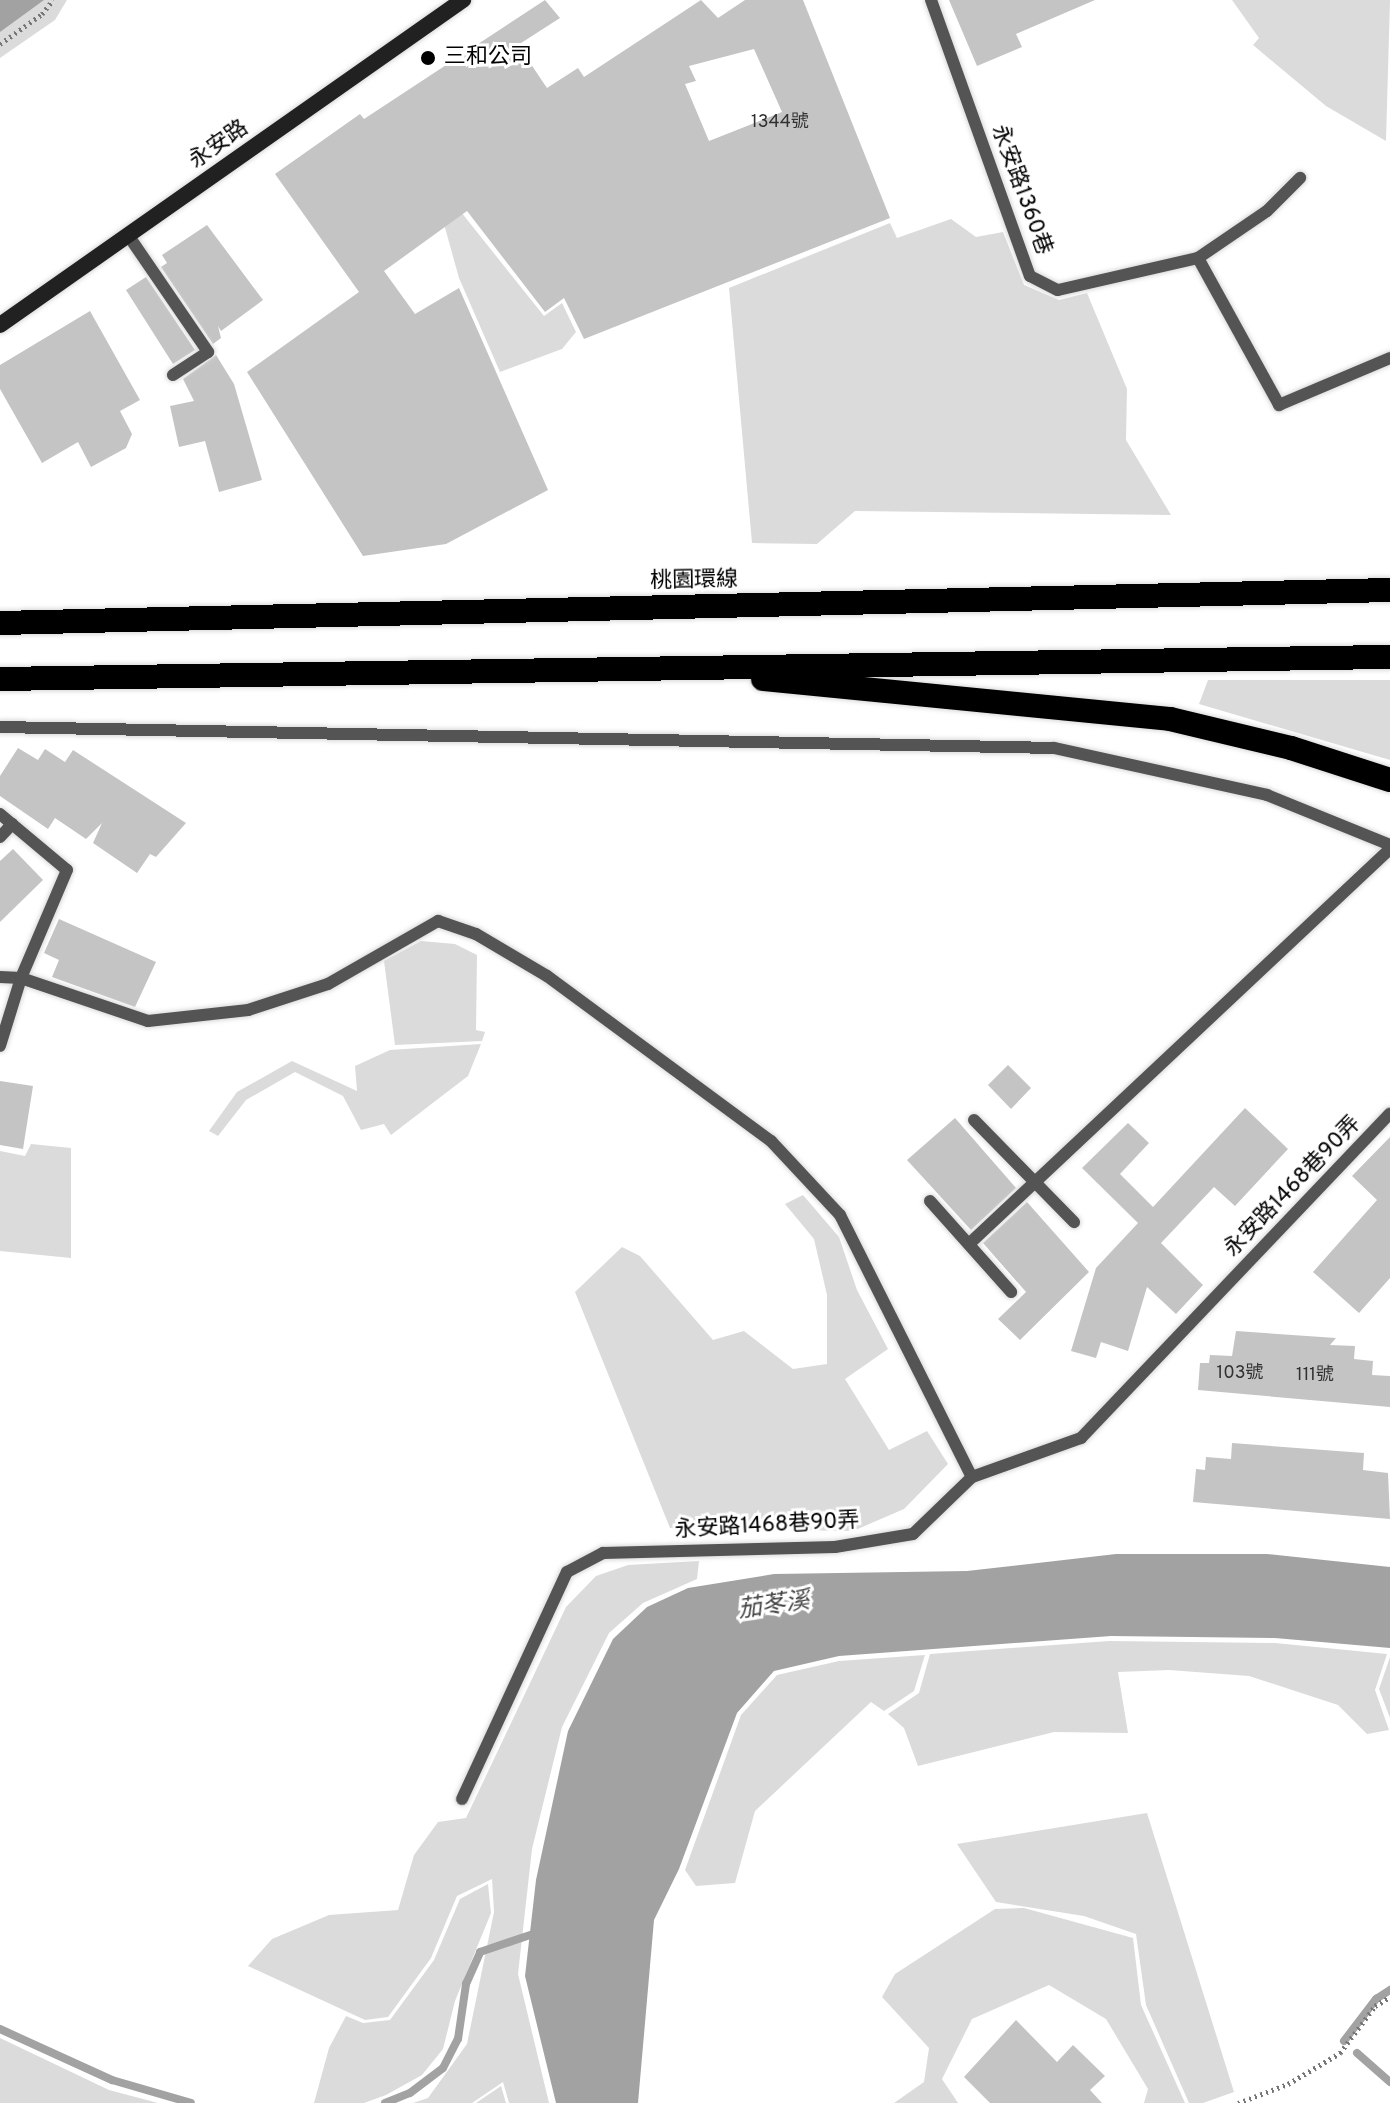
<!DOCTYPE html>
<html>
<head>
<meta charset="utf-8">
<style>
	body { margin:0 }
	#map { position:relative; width:1390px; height:2103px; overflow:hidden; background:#fff; font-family:Overpass,"Noto Sans TC",sans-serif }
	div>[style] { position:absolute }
	.green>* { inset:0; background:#dbdbdb }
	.water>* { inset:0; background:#a2a2a2 }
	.stream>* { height:8px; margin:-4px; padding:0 4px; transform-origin:4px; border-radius:4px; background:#a2a2a2 }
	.building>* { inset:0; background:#c4c4c4 }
	.path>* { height:5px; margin-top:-2.5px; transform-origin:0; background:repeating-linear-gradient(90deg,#767676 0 2px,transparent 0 6px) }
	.roads { filter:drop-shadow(0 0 2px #dbdbdb) drop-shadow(0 0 2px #dbdbdb) }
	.lane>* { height:12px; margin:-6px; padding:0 6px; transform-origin:6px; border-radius:6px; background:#545454 }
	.secondary>* { height:16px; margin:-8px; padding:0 8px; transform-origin:8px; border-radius:8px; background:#212121 }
	.highway>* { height:24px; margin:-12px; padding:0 12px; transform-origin:12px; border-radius:12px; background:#000 }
	.dots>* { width:22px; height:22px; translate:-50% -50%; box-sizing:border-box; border:4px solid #fff; border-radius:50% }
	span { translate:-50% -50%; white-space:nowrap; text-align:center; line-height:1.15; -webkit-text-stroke:6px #fff; paint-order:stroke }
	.number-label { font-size:18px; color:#313131 }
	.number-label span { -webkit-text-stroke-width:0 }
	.poi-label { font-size:22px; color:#000 }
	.left { translate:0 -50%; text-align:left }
	.street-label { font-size:22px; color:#000 }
	.water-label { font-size:24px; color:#434343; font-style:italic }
</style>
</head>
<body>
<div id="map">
	<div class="green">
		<div style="clip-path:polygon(0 0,67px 0,55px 20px,0 58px)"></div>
		<div style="clip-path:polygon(1232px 0,1390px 0,1386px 141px,1326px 106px,1253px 45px,1259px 38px)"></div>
		<div style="clip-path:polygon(461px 212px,544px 316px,562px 303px,576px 332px,562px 349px,500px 372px,459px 278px,444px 224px)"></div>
		<div style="clip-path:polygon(951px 219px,976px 237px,1003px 232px,1024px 285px,1059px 300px,1087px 293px,1127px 389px,1126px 440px,1171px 515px,855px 511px,817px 544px,752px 543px,729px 288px,890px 223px,897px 238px)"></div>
		<div style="clip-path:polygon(1208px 680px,1390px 680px,1390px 760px,1199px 704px)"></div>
		<div style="clip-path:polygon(421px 941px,455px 944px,477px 955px,476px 1030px,485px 1032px,482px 1041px,395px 1045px,384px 961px)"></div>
		<div style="clip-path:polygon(481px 1044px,468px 1076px,391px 1135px,384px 1124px,361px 1130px,343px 1096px,295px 1072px,246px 1100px,218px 1136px,209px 1131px,237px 1092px,292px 1061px,357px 1091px,355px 1066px,390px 1050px)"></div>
		<div style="clip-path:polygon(31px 1144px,71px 1148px,71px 1258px,0 1251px,0 1151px,25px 1156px)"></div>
		<div style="clip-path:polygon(803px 1195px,839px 1237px,857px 1290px,888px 1349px,845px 1379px,889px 1450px,927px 1431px,948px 1464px,904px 1509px,853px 1531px,670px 1528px,575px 1292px,622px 1247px,640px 1256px,713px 1340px,744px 1331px,793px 1369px,827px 1364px,827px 1295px,814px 1239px,785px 1204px)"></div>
		<div style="clip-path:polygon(699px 1561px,697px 1579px,643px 1603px,609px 1633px,562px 1727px,532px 1849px,518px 1974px,549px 2103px,509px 2103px,503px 2082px,472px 2103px,413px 2103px,428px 2098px,467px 2044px,494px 1912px,492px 1879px,457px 1896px,431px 1958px,388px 2017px,365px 2020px,248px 1966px,272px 1939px,329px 1915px,398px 1910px,414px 1855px,438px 1822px,466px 1818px,566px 1607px,596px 1576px,628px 1565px)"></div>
		<div style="clip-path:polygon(1109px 1641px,1275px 1643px,1387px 1654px,1375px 1690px,1389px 1730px,1367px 1734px,1338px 1705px,1249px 1676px,1169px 1670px,1118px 1672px,1128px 1733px,1054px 1732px,918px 1766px,904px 1728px,888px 1714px,919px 1693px,930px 1654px)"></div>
		<div style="clip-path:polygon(925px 1655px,914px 1691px,884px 1711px,871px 1702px,755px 1811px,735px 1883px,696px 1886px,685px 1870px,741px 1715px,777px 1675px,839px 1661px)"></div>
		<div style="clip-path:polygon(1390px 1657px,1390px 1718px,1379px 1689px)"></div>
		<div style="clip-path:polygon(1147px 1813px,1234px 2092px,1203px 2103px,1189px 2103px,1146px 2005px,1136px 1934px,1084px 1916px,996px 1902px,957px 1844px)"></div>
		<div style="clip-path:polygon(488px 1884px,491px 1913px,455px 2001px,443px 2049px,422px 2075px,386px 2095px,364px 2103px,314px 2103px,329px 2048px,346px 2016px,363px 2023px,390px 2020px,434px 1960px,460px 1899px)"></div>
		<div style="clip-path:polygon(1024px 1908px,1133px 1938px,1141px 2005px,1185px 2103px,1144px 2103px,1148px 2089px,1106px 2019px,1049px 1985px,972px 2019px,942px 2079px,958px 2103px,894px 2103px,924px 2082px,929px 2048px,882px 1997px,895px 1974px,995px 1909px)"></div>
		<div style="clip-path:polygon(0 2038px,109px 2090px,158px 2103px,0 2103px)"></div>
		<div style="clip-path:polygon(501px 2086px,506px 2103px,475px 2103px,476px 2103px)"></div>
	</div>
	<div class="water">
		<div style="clip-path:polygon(0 0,44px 0,0 32px)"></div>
		<div style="clip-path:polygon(1116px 1554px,1267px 1554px,1390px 1567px,1390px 1648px,1275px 1638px,1111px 1636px,839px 1656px,774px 1671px,737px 1713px,679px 1869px,654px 1920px,638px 2103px,556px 2103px,525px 1976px,536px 1880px,568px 1731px,613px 1639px,647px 1607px,688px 1588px,774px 1574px,967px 1571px)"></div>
	</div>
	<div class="stream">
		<div style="left:0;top:2029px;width:123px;rotate:24.5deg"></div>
		<div style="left:112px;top:2080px;width:82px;rotate:16.2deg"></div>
		<div style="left:1344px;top:2041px;width:53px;rotate:-52.7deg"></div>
		<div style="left:1376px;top:1999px;width:17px;rotate:-33deg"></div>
		<div style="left:1357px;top:2053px;width:44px;rotate:41.3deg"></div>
		<div style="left:385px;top:2103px;width:27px;rotate:-22deg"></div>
		<div style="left:410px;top:2093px;width:41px;rotate:-37.1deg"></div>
		<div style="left:443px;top:2068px;width:33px;rotate:-63deg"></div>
		<div style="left:458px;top:2039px;width:56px;rotate:-81.7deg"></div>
		<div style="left:466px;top:1984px;width:35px;rotate:-66deg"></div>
		<div style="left:480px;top:1952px;width:53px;rotate:-18.8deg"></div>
	</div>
	<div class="building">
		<div style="clip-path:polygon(evenodd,545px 0,560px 18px,518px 45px,547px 88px,578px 68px,584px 77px,701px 0,718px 18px,745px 0,803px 0,890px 218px,584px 339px,564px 298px,545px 312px,467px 211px,384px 271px,415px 314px,459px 288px,548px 490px,446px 544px,363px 556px,247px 372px,359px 292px,275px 174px,360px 114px,364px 119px,545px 0,754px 49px,782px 112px,709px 141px,685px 84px,696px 81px,689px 66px,754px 49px)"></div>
		<div style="clip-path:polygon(949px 0,1095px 0,1016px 34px,1022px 47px,977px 66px)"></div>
		<div style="clip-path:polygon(207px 225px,263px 300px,221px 331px,218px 326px,221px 338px,213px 344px,161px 267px,167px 263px,162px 255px)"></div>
		<div style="clip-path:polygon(146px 277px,195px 350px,173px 364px,126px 290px)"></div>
		<div style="clip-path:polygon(90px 311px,140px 400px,120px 411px,132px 434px,126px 448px,91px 467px,78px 442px,42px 463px,0 389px,0 365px)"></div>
		<div style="clip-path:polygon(216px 355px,234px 384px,262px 480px,219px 492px,205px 441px,179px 447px,170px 406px,194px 401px,183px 379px)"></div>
		<div style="clip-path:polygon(18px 748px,38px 760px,45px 749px,65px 762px,73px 750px,186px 823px,156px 857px,150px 854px,137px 873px,93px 843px,102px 823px,86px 839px,55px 818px,48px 829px,0 796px,0 776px)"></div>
		<div style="clip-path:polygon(13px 849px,43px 880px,0 922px,0 861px)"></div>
		<div style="clip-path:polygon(59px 919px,156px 962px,135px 1007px,52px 977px,59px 960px,44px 953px)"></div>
		<div style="clip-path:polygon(1008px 1065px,1031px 1088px,1011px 1109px,988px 1085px)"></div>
		<div style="clip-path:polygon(0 1081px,33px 1086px,23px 1149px,0 1145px)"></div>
		<div style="clip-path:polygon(1245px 1108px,1288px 1149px,1235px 1206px,1214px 1187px,1161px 1243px,1203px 1285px,1176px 1314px,1147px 1287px,1128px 1351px,1101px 1342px,1096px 1358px,1071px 1351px,1096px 1268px,1138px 1223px,1082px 1168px,1128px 1123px,1149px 1143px,1120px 1174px,1153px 1207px)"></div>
		<div style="clip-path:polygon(955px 1118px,1016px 1188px,971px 1230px,907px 1160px)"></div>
		<div style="clip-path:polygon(1390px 1137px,1390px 1278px,1359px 1313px,1313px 1272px,1377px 1200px,1352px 1176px)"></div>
		<div style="clip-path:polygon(1027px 1202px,1089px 1272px,1020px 1340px,998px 1319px,1026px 1292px,983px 1243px)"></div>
		<div style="clip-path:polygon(1236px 1331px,1336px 1338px,1330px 1345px,1355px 1346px,1354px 1359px,1373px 1361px,1372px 1375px,1390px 1376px,1390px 1407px,1198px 1390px,1200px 1363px,1209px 1363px,1210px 1355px,1232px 1356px)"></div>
		<div style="clip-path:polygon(1232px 1443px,1364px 1453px,1363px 1470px,1388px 1473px,1390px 1519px,1193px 1502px,1196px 1469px,1205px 1470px,1206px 1457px,1231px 1459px)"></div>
		<div style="clip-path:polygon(1016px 2020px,1057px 2062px,1073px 2045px,1105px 2076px,1090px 2090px,1102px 2103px,990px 2103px,964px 2077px)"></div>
	</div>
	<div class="path">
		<div style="left:0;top:44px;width:52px;rotate:-35.5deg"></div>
		<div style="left:42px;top:14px;width:18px;rotate:-52deg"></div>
		<div style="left:1238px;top:2103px;width:53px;rotate:-20.8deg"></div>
		<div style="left:1288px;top:2084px;width:61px;rotate:-30.8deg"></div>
		<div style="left:1340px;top:2053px;width:59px;rotate:-53.3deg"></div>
		<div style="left:1375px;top:2006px;width:17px;rotate:-31deg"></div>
	</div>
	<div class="roads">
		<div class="lane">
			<div style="left:931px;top:0;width:293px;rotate:70.3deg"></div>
			<div style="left:1030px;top:276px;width:31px;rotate:27deg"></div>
			<div style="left:1058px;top:290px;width:144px;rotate:-12.9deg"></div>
			<div style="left:1198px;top:258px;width:83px;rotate:-34.3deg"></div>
			<div style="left:1267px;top:211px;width:47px;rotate:-45deg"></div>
			<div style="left:128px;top:235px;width:142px;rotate:55.6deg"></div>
			<div style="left:208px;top:352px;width:42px;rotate:146.7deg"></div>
			<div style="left:1198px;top:258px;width:168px;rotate:61.1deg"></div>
			<div style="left:1279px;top:405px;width:121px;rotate:-22.9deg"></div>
			<div style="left:0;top:727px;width:1054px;rotate:1.14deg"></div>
			<div style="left:1054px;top:748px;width:218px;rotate:12.4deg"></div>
			<div style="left:1267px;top:795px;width:133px;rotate:22.1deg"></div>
			<div style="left:0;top:814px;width:87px;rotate:39.9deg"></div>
			<div style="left:67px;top:870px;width:117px;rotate:113.1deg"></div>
			<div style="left:21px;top:978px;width:71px;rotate:107.2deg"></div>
			<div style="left:0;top:837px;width:18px;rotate:-47deg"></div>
			<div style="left:0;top:977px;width:21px;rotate:3deg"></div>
			<div style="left:21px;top:978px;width:134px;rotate:18.7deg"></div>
			<div style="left:148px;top:1021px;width:101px;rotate:-6.3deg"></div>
			<div style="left:248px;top:1010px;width:84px;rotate:-18deg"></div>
			<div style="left:328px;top:984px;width:127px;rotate:-29.8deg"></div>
			<div style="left:438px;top:921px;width:40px;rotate:18.9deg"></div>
			<div style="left:476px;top:934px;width:82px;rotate:30.6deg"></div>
			<div style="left:547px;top:976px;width:278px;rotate:36.4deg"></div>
			<div style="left:771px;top:1141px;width:101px;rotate:47deg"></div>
			<div style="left:840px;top:1215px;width:293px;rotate:63.3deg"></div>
			<div style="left:974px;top:1120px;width:143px;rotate:45.6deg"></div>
			<div style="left:930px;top:1201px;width:122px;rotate:48.3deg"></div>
			<div style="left:969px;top:1244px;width:577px;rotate:-43.18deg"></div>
			<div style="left:462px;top:1799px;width:250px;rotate:-65.2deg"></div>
			<div style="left:567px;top:1572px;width:41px;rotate:-27.8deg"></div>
			<div style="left:603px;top:1553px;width:232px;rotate:-1.5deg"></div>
			<div style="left:835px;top:1547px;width:79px;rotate:-9.5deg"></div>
			<div style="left:913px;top:1534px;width:82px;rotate:-44deg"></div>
			<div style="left:972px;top:1477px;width:116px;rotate:-19.7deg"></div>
			<div style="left:1081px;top:1438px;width:448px;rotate:-46.4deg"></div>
		</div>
		<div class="secondary">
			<div style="left:0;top:325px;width:566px;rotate:-35.07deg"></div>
		</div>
		<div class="highway">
			<div style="left:0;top:623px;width:1390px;rotate:-1.36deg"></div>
			<div style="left:0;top:679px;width:1390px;rotate:-0.91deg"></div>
			<div style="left:763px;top:679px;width:409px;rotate:5.6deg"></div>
			<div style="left:1170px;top:719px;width:124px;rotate:13.5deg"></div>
			<div style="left:1291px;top:748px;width:104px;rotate:17.9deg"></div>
		</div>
	</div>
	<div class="dots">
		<div style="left:428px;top:58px;background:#000"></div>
	</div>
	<div class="number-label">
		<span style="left:780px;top:123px">1344號</span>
		<span style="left:1240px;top:1374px">103號</span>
		<span style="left:1315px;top:1376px">111號</span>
	</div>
	<div class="poi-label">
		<span class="left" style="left:444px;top:58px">三和公司</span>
	</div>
	<div class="street-label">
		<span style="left:219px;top:145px;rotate:-35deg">永安路</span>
		<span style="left:1021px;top:190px;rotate:70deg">永安路1360巷</span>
		<span style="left:694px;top:581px;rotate:-1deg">桃園環線</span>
		<span style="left:1293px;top:1187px;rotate:-46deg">永安路1468巷90弄</span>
		<span style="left:767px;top:1526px;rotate:-3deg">永安路1468巷90弄</span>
	</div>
	<div class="water-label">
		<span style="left:774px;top:1607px;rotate:-8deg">茄苳溪</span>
	</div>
</div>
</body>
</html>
